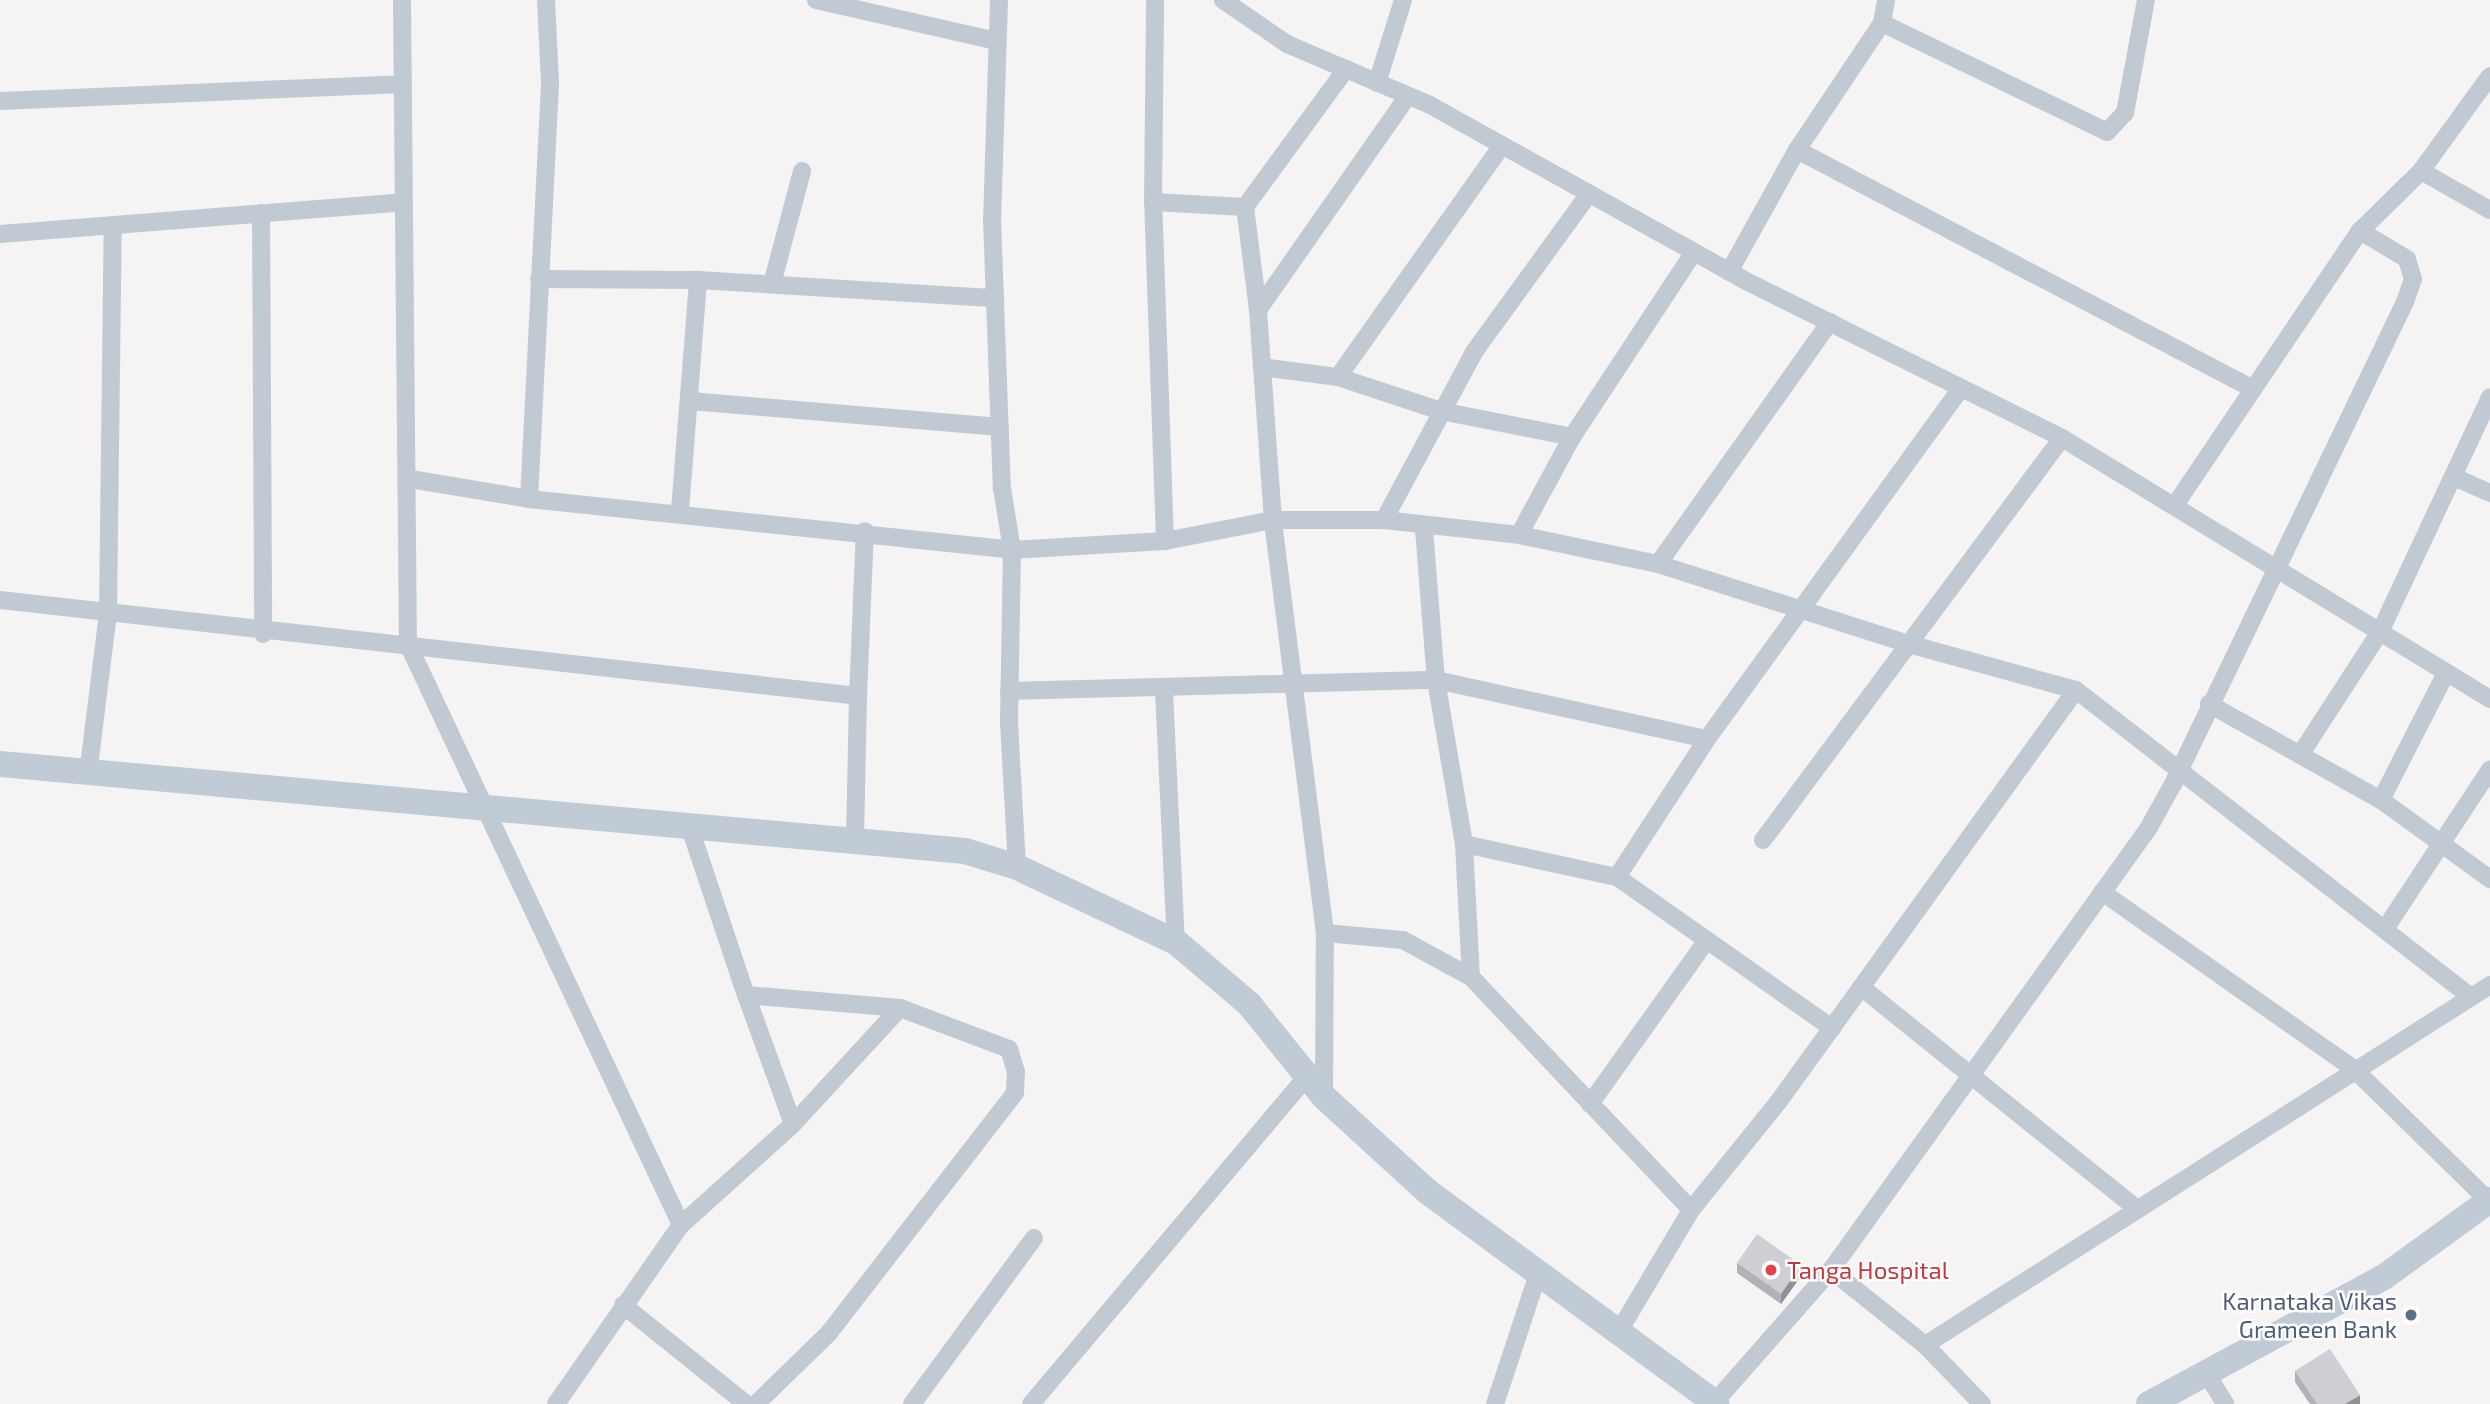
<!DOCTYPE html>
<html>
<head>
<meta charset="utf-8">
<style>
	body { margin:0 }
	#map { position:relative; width:2490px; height:1404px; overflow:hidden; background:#f5f3f3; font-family:"Exo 2",sans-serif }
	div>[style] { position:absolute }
	.street>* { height:18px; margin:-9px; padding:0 9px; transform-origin:9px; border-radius:9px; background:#c1cad2 }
	.secondary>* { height:26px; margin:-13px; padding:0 13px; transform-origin:13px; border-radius:13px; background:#c1cbd6 }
	.wall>* { inset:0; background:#b0b2b7 }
	.shaded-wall>* { inset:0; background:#909195 }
	.building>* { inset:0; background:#cdcfd5 }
	.dots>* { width:19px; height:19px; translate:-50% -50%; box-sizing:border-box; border:4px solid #fff; border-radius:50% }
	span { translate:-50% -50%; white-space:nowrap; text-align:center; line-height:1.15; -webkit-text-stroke:5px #fff; paint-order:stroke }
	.health-label { font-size:24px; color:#be3a42 }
	.left { translate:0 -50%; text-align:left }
	.service-label { font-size:24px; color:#4e5e75 }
	.right { translate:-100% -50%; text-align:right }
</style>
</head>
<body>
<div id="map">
	<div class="street">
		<div style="left:402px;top:0;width:644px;rotate:89.47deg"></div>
		<div style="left:408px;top:644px;width:642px;rotate:64.83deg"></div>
		<div style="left:816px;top:0;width:185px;rotate:12.8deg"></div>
		<div style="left:999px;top:0;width:219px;rotate:91.8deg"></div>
		<div style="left:992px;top:219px;width:269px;rotate:87.9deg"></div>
		<div style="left:1002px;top:488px;width:63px;rotate:80.8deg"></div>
		<div style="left:1012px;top:550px;width:173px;rotate:91deg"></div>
		<div style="left:1009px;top:723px;width:144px;rotate:86.8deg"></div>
		<div style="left:1223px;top:0;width:78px;rotate:34.5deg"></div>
		<div style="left:1287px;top:44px;width:155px;rotate:23.1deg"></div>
		<div style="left:1430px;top:105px;width:357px;rotate:29.1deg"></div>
		<div style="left:1742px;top:279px;width:357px;rotate:26.4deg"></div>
		<div style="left:2062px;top:438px;width:501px;rotate:31.38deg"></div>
		<div style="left:1882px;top:23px;width:250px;rotate:25.8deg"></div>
		<div style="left:2107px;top:132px;width:26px;rotate:-47deg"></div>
		<div style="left:2125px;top:113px;width:115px;rotate:-79.5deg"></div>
		<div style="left:1377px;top:83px;width:87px;rotate:-72.6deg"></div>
		<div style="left:0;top:101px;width:403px;rotate:-2.4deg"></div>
		<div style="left:1797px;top:150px;width:515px;rotate:27.66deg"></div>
		<div style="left:2421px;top:171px;width:79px;rotate:29.5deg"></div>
		<div style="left:1153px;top:202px;width:202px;rotate:-89.4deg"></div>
		<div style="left:1245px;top:207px;width:104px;rotate:82.8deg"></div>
		<div style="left:261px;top:213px;width:421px;rotate:89.7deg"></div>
		<div style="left:0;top:234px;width:405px;rotate:-4.5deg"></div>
		<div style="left:1729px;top:272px;width:140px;rotate:-60.9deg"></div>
		<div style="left:1797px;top:150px;width:153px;rotate:-56.2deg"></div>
		<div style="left:1882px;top:23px;width:23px;rotate:-80deg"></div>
		<div style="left:539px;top:279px;width:159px;rotate:0.4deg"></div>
		<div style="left:698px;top:280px;width:298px;rotate:3.5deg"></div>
		<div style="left:772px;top:284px;width:117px;rotate:-75.1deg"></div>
		<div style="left:1262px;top:367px;width:77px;rotate:7.5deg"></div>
		<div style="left:1338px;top:377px;width:284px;rotate:-54.7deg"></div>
		<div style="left:1338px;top:377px;width:108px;rotate:18.3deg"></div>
		<div style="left:1441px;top:411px;width:134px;rotate:11.2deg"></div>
		<div style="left:690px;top:401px;width:311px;rotate:4.8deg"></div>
		<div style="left:2454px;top:477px;width:39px;rotate:24deg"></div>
		<div style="left:410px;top:479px;width:121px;rotate:9.5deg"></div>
		<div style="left:529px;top:499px;width:486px;rotate:6deg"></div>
		<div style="left:1012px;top:550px;width:153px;rotate:-3.4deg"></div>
		<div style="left:1165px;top:541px;width:110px;rotate:-11deg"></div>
		<div style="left:1273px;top:520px;width:111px"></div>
		<div style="left:1384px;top:520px;width:191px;rotate:-61.8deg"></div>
		<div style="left:1474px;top:352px;width:195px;rotate:-54deg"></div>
		<div style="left:529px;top:499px;width:418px;rotate:-87.1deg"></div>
		<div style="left:550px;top:82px;width:82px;rotate:-92.8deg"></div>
		<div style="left:2175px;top:505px;width:331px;rotate:-56deg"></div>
		<div style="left:2360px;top:231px;width:86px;rotate:-44.5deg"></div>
		<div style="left:2421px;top:171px;width:117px;rotate:-54deg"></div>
		<div style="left:680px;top:510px;width:231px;rotate:-85.5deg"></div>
		<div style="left:1384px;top:520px;width:136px;rotate:6.3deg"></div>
		<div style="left:1519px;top:535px;width:142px;rotate:11.8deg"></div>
		<div style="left:1658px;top:564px;width:297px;rotate:-54.6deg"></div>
		<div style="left:1424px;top:529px;width:151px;rotate:85.5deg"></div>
		<div style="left:1436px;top:680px;width:166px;rotate:80.3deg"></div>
		<div style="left:1464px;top:844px;width:157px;rotate:12.2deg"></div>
		<div style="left:1617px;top:877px;width:165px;rotate:-56.9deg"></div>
		<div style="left:1707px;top:739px;width:433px;rotate:-54.1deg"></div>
		<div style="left:1519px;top:535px;width:111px;rotate:-61.6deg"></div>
		<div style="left:1572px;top:437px;width:222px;rotate:-56.6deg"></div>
		<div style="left:1165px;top:541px;width:339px;rotate:-92deg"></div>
		<div style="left:1153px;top:202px;width:92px;rotate:3.1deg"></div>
		<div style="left:1245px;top:207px;width:171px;rotate:-53.8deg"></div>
		<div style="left:1658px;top:564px;width:259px;rotate:17.7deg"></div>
		<div style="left:1905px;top:643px;width:177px;rotate:15.4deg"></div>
		<div style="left:2076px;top:690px;width:500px;rotate:37.85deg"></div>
		<div style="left:0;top:600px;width:863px;rotate:6.38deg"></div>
		<div style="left:858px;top:696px;width:146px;rotate:91.2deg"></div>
		<div style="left:1009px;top:691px;width:427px;rotate:-1.5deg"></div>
		<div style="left:1436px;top:680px;width:277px;rotate:12.3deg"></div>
		<div style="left:1164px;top:691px;width:251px;rotate:87.3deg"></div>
		<div style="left:858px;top:696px;width:165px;rotate:-87.6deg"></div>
		<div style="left:2209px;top:704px;width:197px;rotate:29.2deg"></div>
		<div style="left:2381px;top:800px;width:135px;rotate:35.9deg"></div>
		<div style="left:2300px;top:755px;width:147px;rotate:-57deg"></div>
		<div style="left:2380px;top:632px;width:259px;rotate:-64.9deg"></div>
		<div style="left:88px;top:774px;width:162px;rotate:-82.9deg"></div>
		<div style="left:108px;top:613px;width:388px;rotate:-89.3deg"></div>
		<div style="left:2381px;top:800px;width:143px;rotate:-62.9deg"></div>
		<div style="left:691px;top:831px;width:173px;rotate:71.5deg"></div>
		<div style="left:746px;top:995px;width:155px;rotate:4.8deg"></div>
		<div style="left:900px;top:1008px;width:116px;rotate:20.6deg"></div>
		<div style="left:1009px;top:1049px;width:24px;rotate:73deg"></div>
		<div style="left:1016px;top:1072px;width:21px;rotate:93deg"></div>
		<div style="left:1015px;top:1093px;width:304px;rotate:127.8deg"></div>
		<div style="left:829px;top:1333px;width:102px;rotate:135.8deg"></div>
		<div style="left:1763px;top:840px;width:501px;rotate:-53.36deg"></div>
		<div style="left:1464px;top:844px;width:133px;rotate:87deg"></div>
		<div style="left:1471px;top:977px;width:320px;rotate:46.6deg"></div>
		<div style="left:1617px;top:877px;width:263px;rotate:35.1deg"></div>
		<div style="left:2102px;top:892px;width:309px;rotate:35.1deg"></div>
		<div style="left:2355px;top:1070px;width:187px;rotate:44.4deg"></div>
		<div style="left:2385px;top:929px;width:191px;rotate:-56.6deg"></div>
		<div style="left:1325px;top:933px;width:416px;rotate:-97.2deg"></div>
		<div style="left:1273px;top:520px;width:211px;rotate:-94.1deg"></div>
		<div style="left:1258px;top:310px;width:261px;rotate:-55deg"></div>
		<div style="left:1861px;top:987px;width:354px;rotate:38.8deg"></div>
		<div style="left:746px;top:995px;width:137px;rotate:70deg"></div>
		<div style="left:1324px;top:1097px;width:164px;rotate:-89.7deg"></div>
		<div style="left:1325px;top:933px;width:78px;rotate:5.1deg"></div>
		<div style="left:1403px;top:940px;width:77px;rotate:28.6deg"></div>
		<div style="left:1590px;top:1104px;width:201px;rotate:-54.5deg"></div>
		<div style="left:1831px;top:1270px;width:120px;rotate:38.6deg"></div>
		<div style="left:1925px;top:1345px;width:82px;rotate:46deg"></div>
		<div style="left:623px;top:1305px;width:158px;rotate:38.8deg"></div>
		<div style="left:1618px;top:1333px;width:143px;rotate:-59.3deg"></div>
		<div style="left:1691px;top:1210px;width:140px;rotate:-51.1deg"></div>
		<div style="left:1779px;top:1101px;width:507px;rotate:-54.15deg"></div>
		<div style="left:1925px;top:1345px;width:670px;rotate:-32.5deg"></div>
		<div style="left:2206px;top:1373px;width:36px;rotate:58deg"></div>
		<div style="left:1714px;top:1403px;width:177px;rotate:-48.7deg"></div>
		<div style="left:1831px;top:1270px;width:543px;rotate:-54.29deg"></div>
		<div style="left:2148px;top:829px;width:51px;rotate:-60.9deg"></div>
		<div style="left:2173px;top:784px;width:535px;rotate:-64.3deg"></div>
		<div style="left:2405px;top:302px;width:24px;rotate:-71deg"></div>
		<div style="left:2413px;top:279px;width:21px;rotate:-107deg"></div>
		<div style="left:2407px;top:259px;width:55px;rotate:-149.2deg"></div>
		<div style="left:556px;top:1404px;width:218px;rotate:-55.1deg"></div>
		<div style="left:681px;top:1225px;width:151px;rotate:-42deg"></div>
		<div style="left:793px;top:1124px;width:158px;rotate:-47.3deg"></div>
		<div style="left:912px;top:1404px;width:206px;rotate:-53.7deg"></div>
		<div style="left:1031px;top:1404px;width:429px;rotate:-49.9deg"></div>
		<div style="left:1495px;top:1404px;width:137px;rotate:-71.7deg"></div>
	</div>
	<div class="secondary">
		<div style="left:0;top:764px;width:969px;rotate:5.15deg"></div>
		<div style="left:965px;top:851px;width:54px;rotate:17.1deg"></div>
		<div style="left:1017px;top:867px;width:176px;rotate:25.3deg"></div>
		<div style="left:1176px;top:942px;width:96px;rotate:40.3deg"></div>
		<div style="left:1249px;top:1004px;width:119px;rotate:51.1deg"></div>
		<div style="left:1324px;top:1097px;width:141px;rotate:42.4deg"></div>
		<div style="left:1428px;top:1192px;width:358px;rotate:36.3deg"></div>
		<div style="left:2149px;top:1404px;width:267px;rotate:-28.4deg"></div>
		<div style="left:2384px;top:1277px;width:131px;rotate:-36deg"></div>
	</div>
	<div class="wall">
		<div style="clip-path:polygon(1737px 1263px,1801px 1276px,1781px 1304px,1737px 1273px)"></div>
		<div style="clip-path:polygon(2295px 1371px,2360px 1404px,2310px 1404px,2295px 1382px)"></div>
	</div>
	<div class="shaded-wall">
		<div style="clip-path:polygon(1801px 1265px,1801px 1276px,1781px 1304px,1781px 1294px)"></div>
		<div style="clip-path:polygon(2360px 1395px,2360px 1404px,2345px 1404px)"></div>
	</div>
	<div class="building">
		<div style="clip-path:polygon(1757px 1234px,1801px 1265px,1781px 1294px,1737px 1263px)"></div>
		<div style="clip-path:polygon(2330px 1349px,2360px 1395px,2345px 1404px,2317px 1404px,2295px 1371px)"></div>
	</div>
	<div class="dots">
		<div style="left:1771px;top:1270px;background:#e0444e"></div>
		<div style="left:2411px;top:1315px;background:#5c6f8a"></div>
	</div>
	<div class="health-label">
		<span class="left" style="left:1787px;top:1270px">Tanga Hospital</span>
	</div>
	<div class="service-label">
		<span class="right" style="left:2397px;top:1315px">Karnataka Vikas<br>Grameen Bank</span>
	</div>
</div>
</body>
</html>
